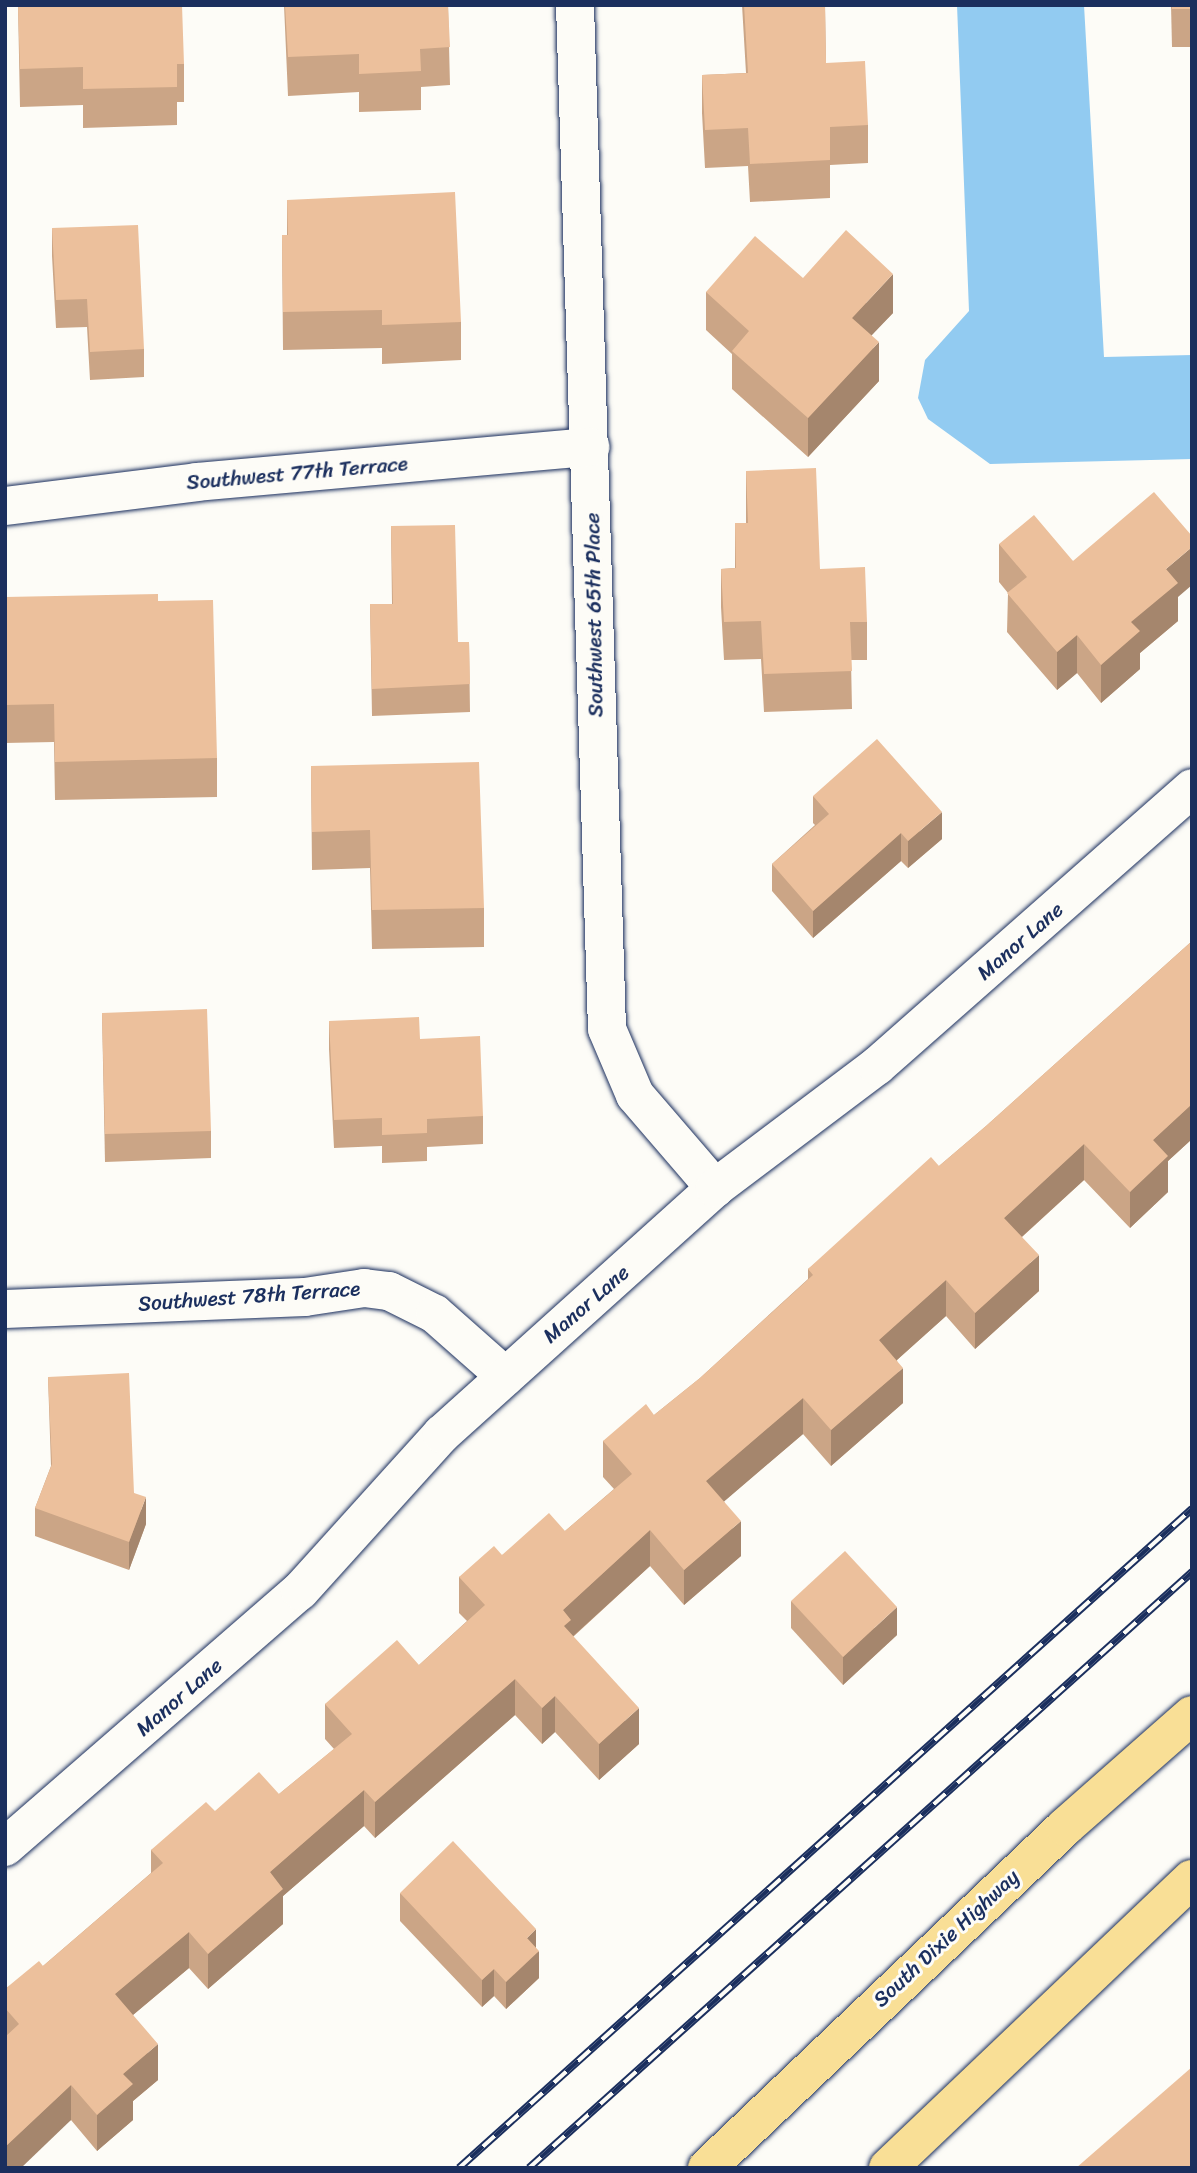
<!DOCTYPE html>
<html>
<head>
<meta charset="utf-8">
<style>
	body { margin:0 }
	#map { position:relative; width:1197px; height:2173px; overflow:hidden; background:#fdfcf7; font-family:Sriracha,sans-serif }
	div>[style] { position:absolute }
	.water>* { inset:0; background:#92cbf1 }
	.roads { filter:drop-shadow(0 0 2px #1b2f5e) drop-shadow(0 0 2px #1b2f5e) }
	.street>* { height:38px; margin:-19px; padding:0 19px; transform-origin:19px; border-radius:19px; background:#fdfcf7 }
	.highway>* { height:38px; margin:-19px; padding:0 19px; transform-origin:19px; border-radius:19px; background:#f9df96 }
	.rail>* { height:8px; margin-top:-4px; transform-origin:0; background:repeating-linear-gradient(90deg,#fdfcf7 0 16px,#1b2f5e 0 32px); box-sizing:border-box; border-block:2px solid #1b2f5e }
	.wall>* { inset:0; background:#cba586 }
	.shaded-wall>* { inset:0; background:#a5866d }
	.building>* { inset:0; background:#ecc09c }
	span { translate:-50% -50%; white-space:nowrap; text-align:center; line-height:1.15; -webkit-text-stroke:6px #fdfcf7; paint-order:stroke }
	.street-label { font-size:21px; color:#1b2f5e }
	.frame { position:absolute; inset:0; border:7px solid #1b2f5e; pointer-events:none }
</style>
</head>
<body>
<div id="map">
	<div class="water">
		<div style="clip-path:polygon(957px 5px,1084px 5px,1104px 357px,1192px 355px,1192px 459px,990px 464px,928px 419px,918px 398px,925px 360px,969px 311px)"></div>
	</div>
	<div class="roads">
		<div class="street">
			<div style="left:575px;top:5px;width:1024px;rotate:88.21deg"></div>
			<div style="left:607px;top:1029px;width:72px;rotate:67deg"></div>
			<div style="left:635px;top:1095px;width:123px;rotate:49.3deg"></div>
			<div style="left:5px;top:506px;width:193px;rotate:-7.1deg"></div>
			<div style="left:197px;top:482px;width:395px;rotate:-5.1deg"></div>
			<div style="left:5px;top:1309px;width:300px;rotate:-2.3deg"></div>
			<div style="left:305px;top:1297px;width:60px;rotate:-8.7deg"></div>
			<div style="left:364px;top:1288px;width:25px;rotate:7deg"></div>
			<div style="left:389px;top:1291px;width:51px;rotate:26.6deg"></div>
			<div style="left:435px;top:1314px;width:94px;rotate:41.5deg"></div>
			<div style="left:5px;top:1847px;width:391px;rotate:-41deg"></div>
			<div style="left:300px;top:1591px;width:212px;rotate:-47.9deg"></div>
			<div style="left:442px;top:1434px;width:367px;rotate:-42deg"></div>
			<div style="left:715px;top:1188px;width:203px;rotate:-37deg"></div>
			<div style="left:877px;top:1066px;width:420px;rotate:-41.4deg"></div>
		</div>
		<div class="highway">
			<div style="left:707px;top:2168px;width:494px;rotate:-43.6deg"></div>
			<div style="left:1065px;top:1827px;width:169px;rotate:-41.4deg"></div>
			<div style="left:888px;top:2168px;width:419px;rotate:-43.6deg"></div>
		</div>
	</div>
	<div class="rail">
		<div style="left:459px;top:2168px;width:986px;rotate:-41.96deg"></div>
		<div style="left:529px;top:2168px;width:892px;rotate:-41.95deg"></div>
	</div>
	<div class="wall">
		<div style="clip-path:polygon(18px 5px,184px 64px,184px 102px,177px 102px,177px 125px,83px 128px,83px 105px,20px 107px)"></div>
		<div style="clip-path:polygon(284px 5px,448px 5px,450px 85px,421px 87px,421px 110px,359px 112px,359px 92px,288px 96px)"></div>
		<div style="clip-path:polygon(742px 5px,825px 5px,826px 63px,868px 125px,868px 163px,830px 165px,830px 198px,750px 202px,748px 166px,705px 168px,702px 113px,702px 75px,746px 73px)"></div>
		<div style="clip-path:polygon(1171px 5px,1192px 5px,1192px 47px,1172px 47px)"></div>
		<div style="clip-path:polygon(287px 200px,461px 322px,461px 360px,382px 364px,382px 348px,283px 350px,282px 235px,287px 235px)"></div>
		<div style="clip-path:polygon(52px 228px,144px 349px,144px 377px,90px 380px,87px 327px,56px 328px,52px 256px)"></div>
		<div style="clip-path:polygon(803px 278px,893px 313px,871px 335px,879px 381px,808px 457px,732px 389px,732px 354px,706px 330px,706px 292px)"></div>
		<div style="clip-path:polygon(746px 471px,820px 569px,867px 622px,867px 660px,851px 660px,852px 709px,764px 712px,761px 659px,724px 660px,721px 607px,721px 569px,735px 568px,735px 523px,746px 523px)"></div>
		<div style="clip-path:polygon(391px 526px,458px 642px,469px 642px,470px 712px,372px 716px,370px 604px,392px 604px)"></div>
		<div style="clip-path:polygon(999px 544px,1073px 561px,1178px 597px,1178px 621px,1140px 653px,1140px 669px,1101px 703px,1077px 673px,1057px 690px,1007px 632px,1008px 593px,999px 582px)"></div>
		<div style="clip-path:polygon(5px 597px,158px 601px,217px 758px,217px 797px,55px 800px,54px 742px,5px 743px)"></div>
		<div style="clip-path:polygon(311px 766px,484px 908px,484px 947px,372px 949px,370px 868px,312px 870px)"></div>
		<div style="clip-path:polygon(813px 796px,942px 839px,908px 868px,901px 861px,813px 938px,772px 891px,772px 864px,815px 825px,813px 823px)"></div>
		<div style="clip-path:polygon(1192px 941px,1192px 1139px,1168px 1161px,1168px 1192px,1130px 1228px,1084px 1180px,1022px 1237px,1039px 1291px,975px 1349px,946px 1316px,897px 1360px,903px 1403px,831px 1466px,803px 1434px,724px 1501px,741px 1556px,684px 1605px,650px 1566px,573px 1637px,639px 1744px,599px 1780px,555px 1732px,542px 1744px,515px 1715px,375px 1838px,364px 1826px,283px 1896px,283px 1924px,208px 1989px,189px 1968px,133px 2015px,158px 2080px,133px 2101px,133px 2120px,97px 2151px,71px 2120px,5px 2168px,5px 1989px,43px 1966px,151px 1873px,151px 1850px,215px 1811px,279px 1794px,334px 1749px,325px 1739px,325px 1704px,419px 1665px,467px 1621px,459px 1613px,459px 1577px,502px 1555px,565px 1531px,614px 1489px,603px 1477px,603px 1441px,654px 1415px,700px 1378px,808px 1279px,808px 1269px,939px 1166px,986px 1126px)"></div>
		<div style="clip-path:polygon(102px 1013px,211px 1131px,211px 1158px,105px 1162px)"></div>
		<div style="clip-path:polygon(329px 1021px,420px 1039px,483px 1116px,483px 1144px,427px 1147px,427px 1161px,382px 1163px,382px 1146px,334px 1148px,329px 1049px)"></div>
		<div style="clip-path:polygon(48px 1377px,134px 1493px,146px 1524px,129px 1570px,35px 1536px,35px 1508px,51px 1466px)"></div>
		<div style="clip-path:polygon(791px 1601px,897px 1635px,843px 1685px,791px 1628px)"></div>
		<div style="clip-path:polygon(400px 1893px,536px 1948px,539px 1978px,506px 2009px,494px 1996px,482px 2007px,400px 1921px)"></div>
	</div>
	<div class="shaded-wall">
		<div style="clip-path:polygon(893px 274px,893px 313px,852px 356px,852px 318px)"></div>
		<div style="clip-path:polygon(879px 342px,879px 381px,808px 457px,808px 418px)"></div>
		<div style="clip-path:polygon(1192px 547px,1192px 585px,1178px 597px,1178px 621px,1140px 653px,1140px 669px,1101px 703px,1101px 665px,1166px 569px)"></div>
		<div style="clip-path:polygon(1077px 635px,1077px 673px,1057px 690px,1057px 652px)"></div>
		<div style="clip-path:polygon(942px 812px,942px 839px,908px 868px,908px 841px)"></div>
		<div style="clip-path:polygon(901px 833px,901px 861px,813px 938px,813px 911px)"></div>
		<div style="clip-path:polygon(1192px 1104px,1192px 1139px,1168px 1161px,1168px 1192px,1130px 1228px,1130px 1192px,1153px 1140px)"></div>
		<div style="clip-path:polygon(1084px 1144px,1084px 1180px,1004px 1253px,1004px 1218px)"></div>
		<div style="clip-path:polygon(1039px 1255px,1039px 1291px,975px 1349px,975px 1313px)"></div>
		<div style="clip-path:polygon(946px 1280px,946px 1316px,879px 1376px,879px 1340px)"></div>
		<div style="clip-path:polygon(903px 1368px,903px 1403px,831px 1466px,831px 1430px)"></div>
		<div style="clip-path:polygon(803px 1398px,803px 1434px,706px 1517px,706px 1481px)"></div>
		<div style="clip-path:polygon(146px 1497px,146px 1524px,129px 1570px,129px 1542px)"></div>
		<div style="clip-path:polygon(741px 1521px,741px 1556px,684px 1605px,684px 1570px)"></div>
		<div style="clip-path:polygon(650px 1530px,650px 1566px,571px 1638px,564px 1662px,563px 1610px)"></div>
		<div style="clip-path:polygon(897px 1607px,897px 1635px,843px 1685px,843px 1657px)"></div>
		<div style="clip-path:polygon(515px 1679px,515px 1715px,375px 1838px,375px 1802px)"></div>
		<div style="clip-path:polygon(555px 1696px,555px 1732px,542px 1744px,542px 1708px)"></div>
		<div style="clip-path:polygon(639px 1708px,639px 1744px,599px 1780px,599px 1744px)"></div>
		<div style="clip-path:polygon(364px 1790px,364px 1826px,283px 1896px,283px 1924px,208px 1989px,208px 1954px,270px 1872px)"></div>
		<div style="clip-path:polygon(536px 1929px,536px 1953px,539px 1951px,539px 1978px,506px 2009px,506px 1982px,527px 1938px)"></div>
		<div style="clip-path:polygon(189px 1932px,189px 1968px,115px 2030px,115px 1994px)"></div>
		<div style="clip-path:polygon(494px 1969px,494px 1996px,482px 2007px,482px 1980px)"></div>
		<div style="clip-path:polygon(158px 2044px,158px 2080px,133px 2101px,133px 2120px,97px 2151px,97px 2115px,123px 2074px)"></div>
		<div style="clip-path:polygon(71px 2085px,71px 2120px,21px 2168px,5px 2168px,5px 2147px)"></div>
	</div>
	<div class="building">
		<div style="clip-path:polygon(18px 5px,182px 5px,184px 64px,177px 64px,177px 87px,83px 89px,83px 67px,20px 69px)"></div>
		<div style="clip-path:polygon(285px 5px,448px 5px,450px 47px,420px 49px,421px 71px,359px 74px,359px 54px,288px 57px)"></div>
		<div style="clip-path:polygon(744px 5px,825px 5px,826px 63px,865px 61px,868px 125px,830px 127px,830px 160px,750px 164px,748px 128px,705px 130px,702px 75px,748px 73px)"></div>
		<div style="clip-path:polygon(1172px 5px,1192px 5px,1192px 9px,1172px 9px)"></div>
		<div style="clip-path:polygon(455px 192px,461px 322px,382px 325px,382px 310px,283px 312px,282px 235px,288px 235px,287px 200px)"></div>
		<div style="clip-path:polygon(138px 225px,144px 349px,90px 352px,87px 299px,56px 300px,52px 228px)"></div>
		<div style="clip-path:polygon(846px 230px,893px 274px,852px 318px,879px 342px,808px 418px,732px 351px,749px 331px,706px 292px,755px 236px,803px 278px)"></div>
		<div style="clip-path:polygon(816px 468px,820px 569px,865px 567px,867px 622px,850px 622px,852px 671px,764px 674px,761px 621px,724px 622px,721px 569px,736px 568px,735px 523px,748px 523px,746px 471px)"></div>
		<div style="clip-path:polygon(1154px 492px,1192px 536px,1192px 547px,1166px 569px,1178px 583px,1131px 622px,1140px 631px,1101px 665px,1077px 635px,1057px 652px,1007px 593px,1027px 577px,999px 544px,1034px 515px,1073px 561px)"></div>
		<div style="clip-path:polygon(455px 525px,458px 642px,469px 642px,470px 684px,372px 689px,370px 604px,393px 604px,391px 526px)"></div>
		<div style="clip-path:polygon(158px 594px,158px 601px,213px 600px,217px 758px,55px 762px,54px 704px,5px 705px,5px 597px)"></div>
		<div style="clip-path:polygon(877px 739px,942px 812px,908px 841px,901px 833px,813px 911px,772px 864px,829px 814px,813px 796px)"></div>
		<div style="clip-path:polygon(479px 762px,484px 908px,372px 910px,370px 830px,312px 832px,311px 766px)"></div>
		<div style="clip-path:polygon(1192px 941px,1192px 1104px,1153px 1140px,1168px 1156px,1130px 1192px,1084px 1144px,1004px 1218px,1039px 1255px,975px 1313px,946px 1280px,879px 1340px,903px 1368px,831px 1430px,803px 1398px,706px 1481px,741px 1521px,684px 1570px,650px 1530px,563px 1610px,571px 1620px,564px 1626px,639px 1708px,599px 1744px,555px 1696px,542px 1708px,515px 1679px,375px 1802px,364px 1790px,270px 1872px,283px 1889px,208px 1954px,189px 1932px,115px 1994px,158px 2044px,123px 2074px,133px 2084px,97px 2115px,71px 2085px,5px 2147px,5px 2037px,19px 2024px,5px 2008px,5px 1989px,39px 1961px,43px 1966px,163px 1863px,151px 1850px,206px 1802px,215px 1811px,259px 1772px,279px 1794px,352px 1734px,325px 1704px,397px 1640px,419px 1665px,485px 1605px,459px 1577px,494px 1546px,502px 1555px,549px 1513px,565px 1531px,632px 1474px,603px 1441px,646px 1404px,654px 1415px,700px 1378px,813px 1275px,808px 1269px,931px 1157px,939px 1166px,986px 1126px)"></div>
		<div style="clip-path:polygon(207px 1009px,211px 1131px,105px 1134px,102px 1013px)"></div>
		<div style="clip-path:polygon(419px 1017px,420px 1039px,480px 1036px,483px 1116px,427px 1119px,427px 1133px,382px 1135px,382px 1118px,334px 1120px,329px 1021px)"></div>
		<div style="clip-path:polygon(129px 1373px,134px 1493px,146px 1497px,129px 1542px,35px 1508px,52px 1464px,48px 1377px)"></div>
		<div style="clip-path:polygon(845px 1551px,897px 1607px,843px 1657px,791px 1601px)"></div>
		<div style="clip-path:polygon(453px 1841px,536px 1929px,527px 1938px,539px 1951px,506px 1982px,494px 1969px,482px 1980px,400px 1893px)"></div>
		<div style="clip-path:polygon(1192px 2067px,1192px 2168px,1076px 2168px)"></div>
	</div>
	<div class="street-label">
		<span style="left:297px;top:473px;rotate:-5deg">Southwest 77th Terrace</span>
		<span style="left:594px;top:615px;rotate:-91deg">Southwest 65th Place</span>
		<span style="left:1020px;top:941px;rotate:-41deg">Manor Lane</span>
		<span style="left:249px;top:1296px;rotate:-4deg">Southwest 78th Terrace</span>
		<span style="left:586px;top:1304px;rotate:-41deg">Manor Lane</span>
		<span style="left:179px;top:1697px;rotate:-41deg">Manor Lane</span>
		<span style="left:946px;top:1938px;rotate:-43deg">South Dixie Highway</span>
	</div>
	<div class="frame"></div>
</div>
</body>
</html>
